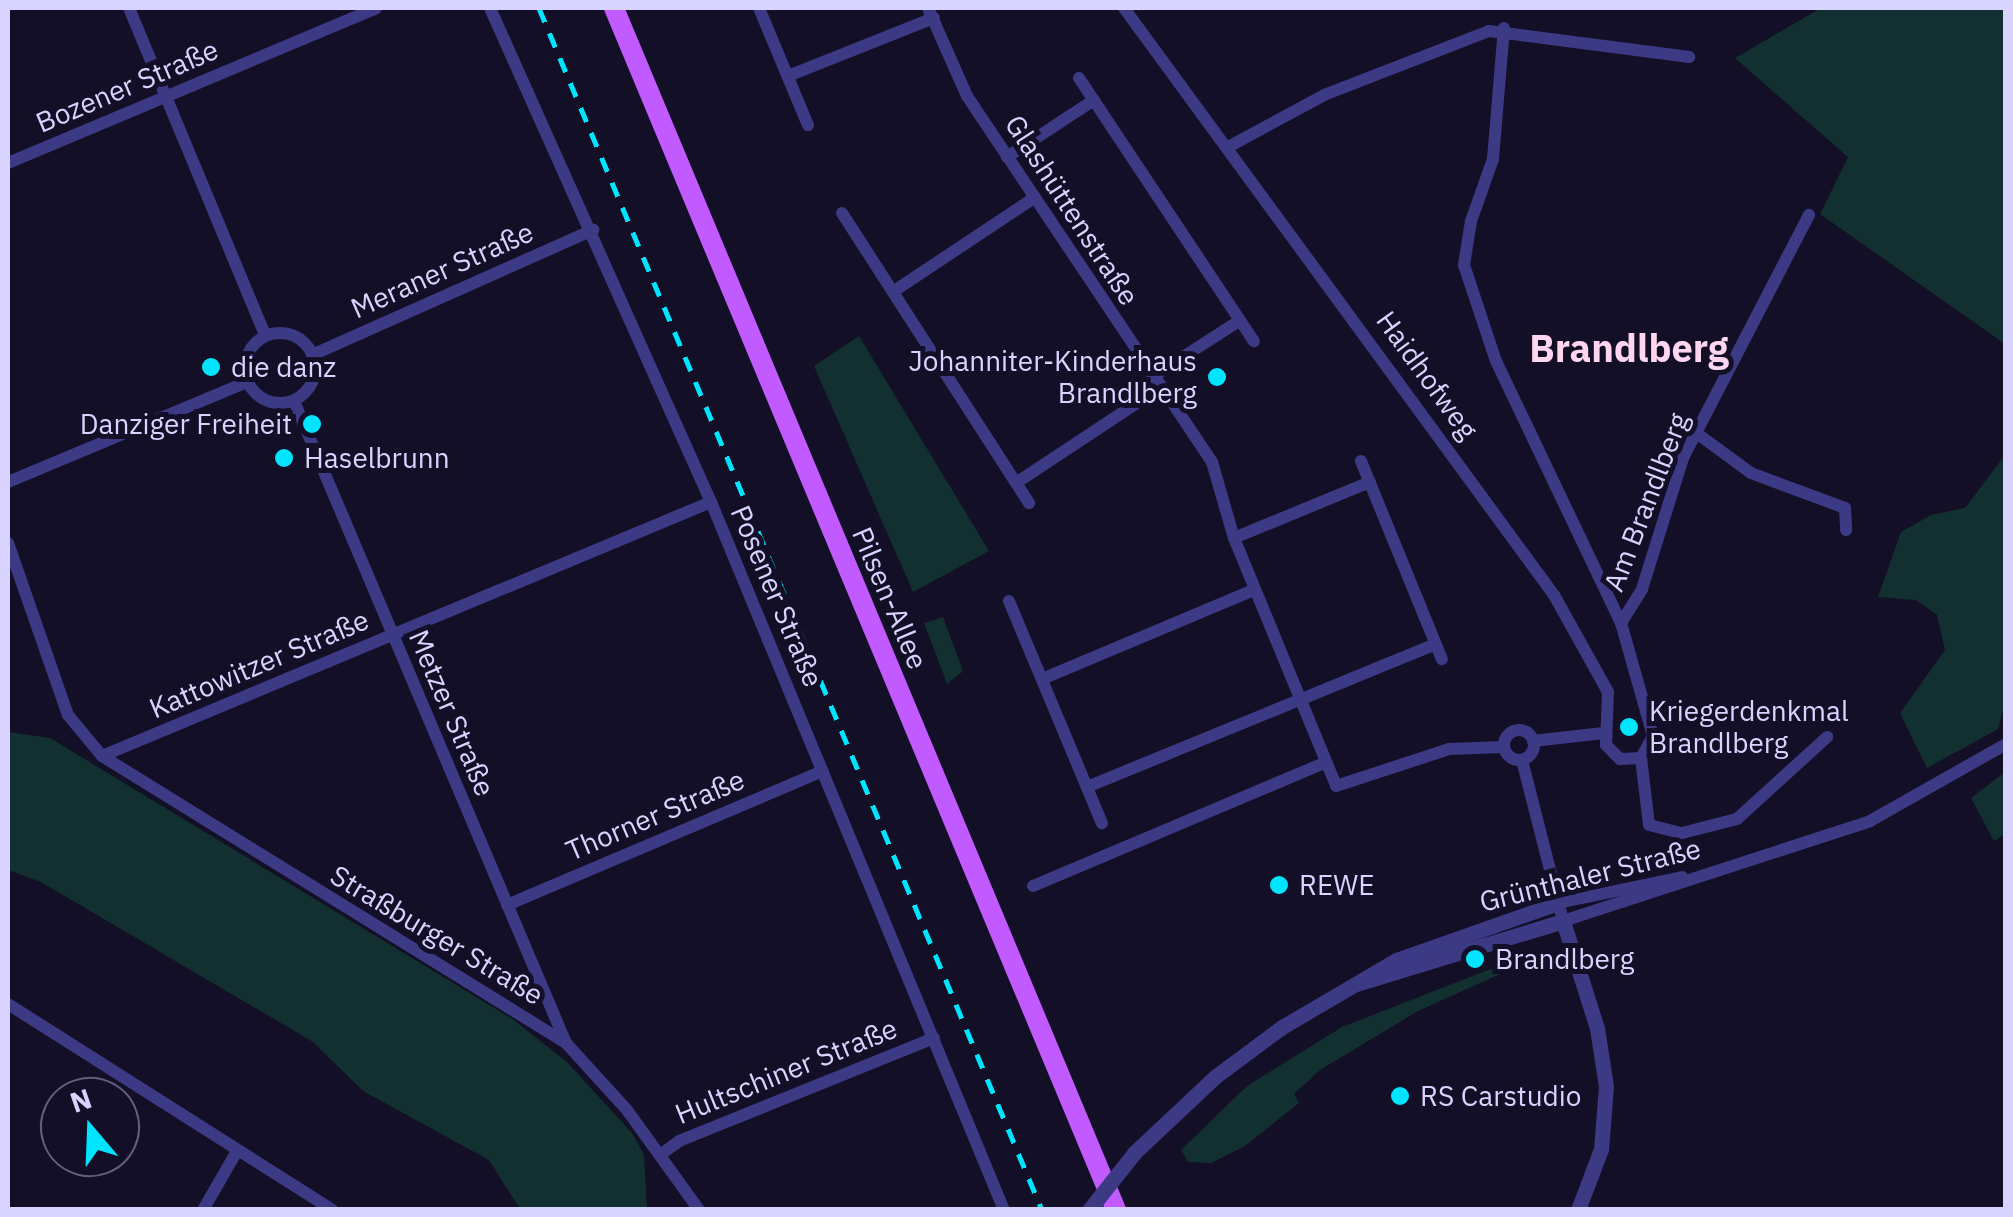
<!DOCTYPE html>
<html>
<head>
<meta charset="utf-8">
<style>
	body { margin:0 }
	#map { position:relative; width:2013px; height:1217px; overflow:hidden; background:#130f26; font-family:"IBM Plex Sans",sans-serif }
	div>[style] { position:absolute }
	.green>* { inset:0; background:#12302f }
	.minor>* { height:12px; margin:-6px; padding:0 6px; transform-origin:6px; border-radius:6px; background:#3d3a85 }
	.minor>.ring { margin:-6px; padding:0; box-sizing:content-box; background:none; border:12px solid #3d3a85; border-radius:50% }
	.tertiary>* { height:15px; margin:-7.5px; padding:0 7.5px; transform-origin:7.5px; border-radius:7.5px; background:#3d3a85 }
	.primary>* { height:20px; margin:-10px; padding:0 10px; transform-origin:10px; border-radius:10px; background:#c25bff }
	.rail>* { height:5px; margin-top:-2.5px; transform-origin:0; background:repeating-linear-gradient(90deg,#00e5ff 0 15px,transparent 0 27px) }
	.tertiary-bridge>* { height:15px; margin:-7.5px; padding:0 7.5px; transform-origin:7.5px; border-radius:7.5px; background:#3d3a85 }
	.dots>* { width:28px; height:28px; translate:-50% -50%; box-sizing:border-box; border:5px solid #130f26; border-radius:50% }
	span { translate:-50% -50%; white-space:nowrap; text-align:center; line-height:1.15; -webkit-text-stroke:10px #130f26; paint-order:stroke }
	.street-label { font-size:28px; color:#d9d4ff }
	.poi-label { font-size:28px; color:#d9d4ff }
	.right { translate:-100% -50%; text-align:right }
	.left { translate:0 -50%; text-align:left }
	.district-label { font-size:38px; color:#ffd6f0; font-weight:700 }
	.frame { position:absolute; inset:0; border:10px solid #d9d4ff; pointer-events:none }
	.north { position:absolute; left:40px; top:1077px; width:100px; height:100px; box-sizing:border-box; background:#130f26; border:2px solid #625e7d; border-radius:50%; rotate:341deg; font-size:28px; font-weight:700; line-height:40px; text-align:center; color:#d9d4ff }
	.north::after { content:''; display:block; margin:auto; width:35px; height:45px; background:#00e5ff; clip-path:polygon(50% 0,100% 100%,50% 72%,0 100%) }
</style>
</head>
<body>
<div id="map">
	<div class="green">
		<div style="clip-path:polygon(1821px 8px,2005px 8px,2005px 344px,1820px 214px,1848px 157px,1735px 58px)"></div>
		<div style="clip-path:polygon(859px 336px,989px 551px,913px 592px,814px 366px)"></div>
		<div style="clip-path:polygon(2005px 455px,2005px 703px,1998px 729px,1927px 768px,1900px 713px,1945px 650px,1937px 615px,1916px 600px,1878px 597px,1901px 532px,1931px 515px,1965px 508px)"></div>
		<div style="clip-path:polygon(943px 617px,963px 671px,947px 684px,924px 623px)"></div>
		<div style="clip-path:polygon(8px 732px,50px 738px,511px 1018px,567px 1062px,632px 1133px,644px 1155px,647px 1209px,520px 1209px,489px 1160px,363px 1091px,313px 1042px,41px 882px,8px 870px)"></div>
		<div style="clip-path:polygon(2005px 772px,2005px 834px,1994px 841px,1971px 798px)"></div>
		<div style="clip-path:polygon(1541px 959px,1545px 965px,1509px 970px,1418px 1011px,1320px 1070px,1294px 1094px,1299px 1103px,1245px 1146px,1211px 1163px,1188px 1162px,1181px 1150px,1247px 1086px,1342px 1027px,1488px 970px)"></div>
	</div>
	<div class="minor">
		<div style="left:129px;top:8px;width:354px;rotate:67.4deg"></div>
		<div style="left:490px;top:8px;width:541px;rotate:65.9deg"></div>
		<div style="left:711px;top:502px;width:766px;rotate:67.52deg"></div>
		<div style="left:759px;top:8px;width:127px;rotate:67.3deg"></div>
		<div style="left:928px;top:8px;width:96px;rotate:66.1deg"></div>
		<div style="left:967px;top:96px;width:440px;rotate:56.2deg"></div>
		<div style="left:1212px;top:462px;width:79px;rotate:73.9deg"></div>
		<div style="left:1234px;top:538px;width:268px;rotate:67.6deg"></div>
		<div style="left:1336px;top:786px;width:119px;rotate:-18.1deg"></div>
		<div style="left:1449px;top:749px;width:54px;rotate:-2.1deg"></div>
		<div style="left:1124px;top:8px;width:728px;rotate:53.78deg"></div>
		<div style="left:1554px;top:595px;width:111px;rotate:60.9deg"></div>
		<div style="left:1608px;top:692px;width:53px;rotate:92.2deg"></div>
		<div style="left:1606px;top:745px;width:20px;rotate:45deg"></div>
		<div style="left:1620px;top:759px;width:21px;rotate:-3deg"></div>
		<div style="left:1641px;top:758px;width:25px;rotate:-61deg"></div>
		<div style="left:1653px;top:736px;width:117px;rotate:-105.8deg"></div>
		<div style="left:1621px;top:623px;width:40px;rotate:-58deg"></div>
		<div style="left:1642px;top:589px;width:137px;rotate:-72.6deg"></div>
		<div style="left:1683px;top:458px;width:274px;rotate:-62.6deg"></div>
		<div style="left:1504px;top:28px;width:131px;rotate:94.8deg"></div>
		<div style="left:1493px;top:159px;width:66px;rotate:109.5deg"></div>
		<div style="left:1471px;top:221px;width:45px;rotate:99deg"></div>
		<div style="left:1464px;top:265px;width:101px;rotate:71.6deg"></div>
		<div style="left:1496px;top:361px;width:290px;rotate:64.5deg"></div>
		<div style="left:788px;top:76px;width:157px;rotate:-21.7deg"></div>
		<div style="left:1079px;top:78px;width:316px;rotate:56.4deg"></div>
		<div style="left:1228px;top:147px;width:109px;rotate:-28.4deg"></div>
		<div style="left:1324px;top:95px;width:177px;rotate:-21.2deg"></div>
		<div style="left:1489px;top:31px;width:202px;rotate:7.4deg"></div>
		<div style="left:1007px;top:157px;width:104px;rotate:-33.2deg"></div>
		<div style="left:8px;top:163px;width:399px;rotate:-22.8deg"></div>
		<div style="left:842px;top:213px;width:321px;rotate:57.2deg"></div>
		<div style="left:1016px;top:483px;width:174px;rotate:-33.5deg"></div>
		<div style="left:894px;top:291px;width:168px;rotate:-33.6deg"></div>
		<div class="ring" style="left:245px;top:333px;width:58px;height:58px"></div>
		<div style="left:312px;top:355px;width:308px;rotate:-24deg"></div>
		<div style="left:1152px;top:377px;width:103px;rotate:-32.8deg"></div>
		<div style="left:294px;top:401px;width:697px;rotate:67.04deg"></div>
		<div style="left:1695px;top:432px;width:69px;rotate:36.2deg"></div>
		<div style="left:1751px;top:473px;width:100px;rotate:20.4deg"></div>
		<div style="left:1845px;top:508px;width:22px;rotate:87deg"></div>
		<div style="left:1361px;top:461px;width:214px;rotate:67.8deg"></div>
		<div style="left:8px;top:482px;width:259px;rotate:-22.7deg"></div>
		<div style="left:1016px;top:483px;width:24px;rotate:57deg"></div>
		<div style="left:1234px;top:538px;width:147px;rotate:-22.4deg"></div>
		<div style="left:8px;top:543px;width:182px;rotate:70.8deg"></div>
		<div style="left:68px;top:715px;width:53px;rotate:50.3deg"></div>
		<div style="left:102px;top:756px;width:546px;rotate:31.74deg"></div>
		<div style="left:566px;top:1043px;width:91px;rotate:47.7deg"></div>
		<div style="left:627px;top:1110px;width:123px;rotate:54.2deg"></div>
		<div style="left:1009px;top:601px;width:241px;rotate:67.3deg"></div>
		<div style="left:1042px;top:679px;width:230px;rotate:-22.8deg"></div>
		<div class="ring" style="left:1504px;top:730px;width:18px;height:18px"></div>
		<div style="left:1533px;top:741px;width:71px;rotate:-6.4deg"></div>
		<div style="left:102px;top:756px;width:660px;rotate:-22.64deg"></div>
		<div style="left:1641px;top:758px;width:67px;rotate:83.2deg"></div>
		<div style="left:1649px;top:825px;width:34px;rotate:14deg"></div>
		<div style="left:1682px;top:833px;width:57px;rotate:-14.3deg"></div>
		<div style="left:1737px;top:819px;width:122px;rotate:-42.3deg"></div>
		<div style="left:1522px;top:760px;width:166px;rotate:75.7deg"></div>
		<div style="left:1563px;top:921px;width:323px;rotate:-18deg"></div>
		<div style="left:1870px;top:821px;width:156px;rotate:-29.5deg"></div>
		<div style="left:1087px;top:787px;width:376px;rotate:-22.3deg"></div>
		<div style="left:1033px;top:886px;width:316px;rotate:-22.9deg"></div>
		<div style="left:1558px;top:903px;width:127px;rotate:-11.8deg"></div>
		<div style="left:507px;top:905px;width:343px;rotate:-23deg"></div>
		<div style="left:8px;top:1004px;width:384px;rotate:32.4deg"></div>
		<div style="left:660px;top:1155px;width:24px;rotate:-36deg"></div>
		<div style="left:679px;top:1141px;width:275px;rotate:-22deg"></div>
		<div style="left:203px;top:1210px;width:68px;rotate:-60deg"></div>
	</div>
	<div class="tertiary">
		<div style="left:1356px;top:984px;width:216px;rotate:-16.9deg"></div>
		<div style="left:1563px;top:921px;width:112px;rotate:72.4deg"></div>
		<div style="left:1597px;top:1028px;width:59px;rotate:81.2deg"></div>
		<div style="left:1606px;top:1086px;width:63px;rotate:94.5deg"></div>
		<div style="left:1601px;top:1149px;width:65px;rotate:110.7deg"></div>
		<div style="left:1135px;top:1152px;width:111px;rotate:-43.2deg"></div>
		<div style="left:1216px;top:1076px;width:82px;rotate:-36.6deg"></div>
		<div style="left:1282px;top:1027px;width:132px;rotate:-30.4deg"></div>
		<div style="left:1396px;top:960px;width:172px;rotate:-19.4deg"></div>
	</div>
	<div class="primary">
		<div style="left:614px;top:8px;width:1303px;rotate:67.33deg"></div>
	</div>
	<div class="rail">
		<div style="left:539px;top:8px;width:1303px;rotate:67.29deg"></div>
	</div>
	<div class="tertiary-bridge">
		<div style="left:1089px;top:1210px;width:74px;rotate:-51.6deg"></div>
	</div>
	<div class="dots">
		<div style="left:211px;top:367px;background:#00e5ff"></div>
		<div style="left:1217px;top:377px;background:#00e5ff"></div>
		<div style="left:312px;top:424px;background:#00e5ff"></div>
		<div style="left:284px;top:458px;background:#00e5ff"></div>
		<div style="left:1629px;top:727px;background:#00e5ff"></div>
		<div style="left:1279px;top:885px;background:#00e5ff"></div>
		<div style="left:1475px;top:959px;background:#00e5ff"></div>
		<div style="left:1400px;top:1096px;background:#00e5ff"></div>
	</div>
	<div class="street-label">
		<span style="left:127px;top:86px;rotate:-23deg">Bozener Straße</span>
		<span style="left:1072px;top:210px;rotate:57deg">Glashüttenstraße</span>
		<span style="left:442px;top:270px;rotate:-24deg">Meraner Straße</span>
		<span style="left:1427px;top:375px;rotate:54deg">Haidhofweg</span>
		<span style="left:1646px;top:502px;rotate:-69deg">Am Brandlberg</span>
		<span style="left:777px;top:596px;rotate:67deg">Posener Straße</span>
		<span style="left:890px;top:598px;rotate:67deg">Pilsen-Allee</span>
		<span style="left:259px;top:664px;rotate:-23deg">Kattowitzer Straße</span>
		<span style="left:452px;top:713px;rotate:67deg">Metzer Straße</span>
		<span style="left:655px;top:815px;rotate:-23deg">Thorner Straße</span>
		<span style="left:1590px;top:875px;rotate:-14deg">Grünthaler Straße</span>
		<span style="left:437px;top:935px;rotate:31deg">Straßburger Straße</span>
		<span style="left:786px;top:1071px;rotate:-22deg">Hultschiner Straße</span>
	</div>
	<div class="poi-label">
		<span class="right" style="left:1197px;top:377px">Johanniter-Kinderhaus<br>Brandlberg</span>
		<span class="left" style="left:231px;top:367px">die danz</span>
		<span class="right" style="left:292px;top:424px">Danziger Freiheit</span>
		<span class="left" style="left:304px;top:458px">Haselbrunn</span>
		<span class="left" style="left:1649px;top:727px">Kriegerdenkmal<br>Brandlberg</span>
		<span class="left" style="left:1299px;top:885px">REWE</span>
		<span class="left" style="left:1495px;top:959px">Brandlberg</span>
		<span class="left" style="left:1420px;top:1096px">RS Carstudio</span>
	</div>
	<div class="district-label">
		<span style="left:1629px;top:348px">Brandlberg</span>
	</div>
	<div class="frame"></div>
	<div class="north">N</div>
</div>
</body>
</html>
